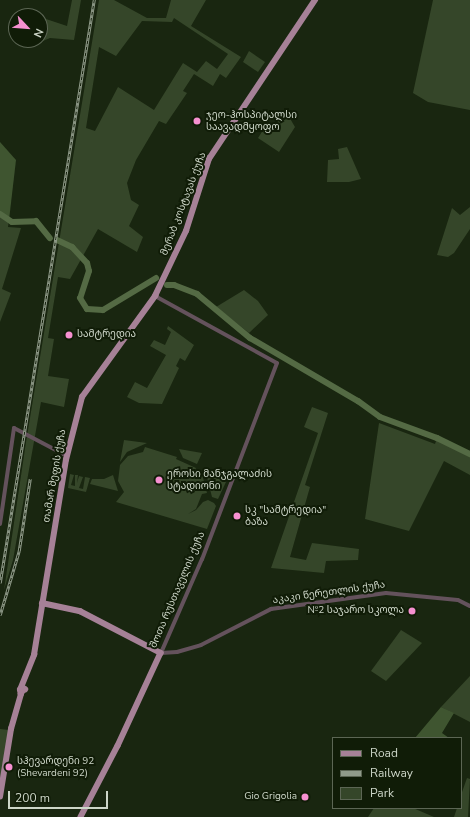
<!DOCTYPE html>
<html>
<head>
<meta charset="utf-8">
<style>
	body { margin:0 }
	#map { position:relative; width:470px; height:817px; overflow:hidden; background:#192610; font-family:"Nunito Sans","Noto Sans Georgian",sans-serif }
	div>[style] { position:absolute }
	.green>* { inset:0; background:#354629 }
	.forest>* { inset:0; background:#3f5530 }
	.river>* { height:6px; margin:-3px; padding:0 3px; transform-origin:3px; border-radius:3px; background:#546a44 }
	.minor>* { height:4px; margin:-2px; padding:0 2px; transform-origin:2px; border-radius:2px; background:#64525c }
	.major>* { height:5.5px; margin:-2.75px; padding:0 2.75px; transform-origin:2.75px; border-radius:2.75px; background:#a68197 }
	.rail>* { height:2.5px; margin-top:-1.25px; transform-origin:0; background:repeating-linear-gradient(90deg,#101c07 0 3px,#909b8a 0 6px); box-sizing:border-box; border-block:1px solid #909b8a }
	.dots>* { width:11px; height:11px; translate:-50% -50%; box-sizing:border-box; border:2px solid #101c07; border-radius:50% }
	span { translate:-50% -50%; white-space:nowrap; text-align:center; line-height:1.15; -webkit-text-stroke:4px #101c07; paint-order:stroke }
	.poi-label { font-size:10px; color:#cdd6c8 }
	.left { translate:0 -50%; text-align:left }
	.right { translate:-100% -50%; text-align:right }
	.street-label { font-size:10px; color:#cdd6c8 }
	.legend { position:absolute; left:332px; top:737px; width:130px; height:72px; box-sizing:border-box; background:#101c07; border:1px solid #5c6654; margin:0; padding:5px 7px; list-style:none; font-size:12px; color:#cdd6c8 }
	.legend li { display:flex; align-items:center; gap:8px; height:20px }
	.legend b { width:20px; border:1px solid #5c6654 }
	.north { position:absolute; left:8px; top:8px; width:40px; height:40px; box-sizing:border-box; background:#101c07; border:1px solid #5c6654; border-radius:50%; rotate:116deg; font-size:11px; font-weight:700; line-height:16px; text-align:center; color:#cdd6c8 }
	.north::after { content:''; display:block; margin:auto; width:14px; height:18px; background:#f690d0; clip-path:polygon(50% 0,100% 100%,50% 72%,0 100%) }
	.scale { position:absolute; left:8px; top:791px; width:100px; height:18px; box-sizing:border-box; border:2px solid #cdd6c8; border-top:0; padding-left:5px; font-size:12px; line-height:14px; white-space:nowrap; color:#cdd6c8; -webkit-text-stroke:3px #101c07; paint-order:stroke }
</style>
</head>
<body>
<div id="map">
	<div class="green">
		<div style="clip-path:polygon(72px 0,81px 0,74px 40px,50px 38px,38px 43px,35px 40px,40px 40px,40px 17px,67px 26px)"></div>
		<div style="clip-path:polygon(evenodd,99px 0,114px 0,147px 18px,166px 18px,171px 0,206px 0,191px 26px,241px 57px,226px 78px,220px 74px,213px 86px,194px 74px,183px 91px,187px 93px,166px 124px,159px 121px,136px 160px,127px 183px,131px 200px,139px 205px,129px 226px,143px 237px,137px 252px,98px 229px,70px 279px,58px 277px,48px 338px,54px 339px,48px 376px,69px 379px,64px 407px,41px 402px,13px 560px,4px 590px,26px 442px,99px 0,174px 18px,228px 54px,217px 69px,206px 61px,197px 72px,183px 63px,154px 110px,118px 87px,95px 131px,86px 128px,99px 47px,116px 56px,142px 21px,172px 22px,174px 18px)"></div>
		<div style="clip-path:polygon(433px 0,470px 0,470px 110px,428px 102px,413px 93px)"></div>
		<div style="clip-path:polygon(249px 51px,265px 62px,258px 72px,243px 62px)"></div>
		<div style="clip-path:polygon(285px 110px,295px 127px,279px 152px,258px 138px,267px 124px,274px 128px)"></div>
		<div style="clip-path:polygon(347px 147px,361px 179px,349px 182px,327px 182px,328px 160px,339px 159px,338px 149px)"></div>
		<div style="clip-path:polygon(470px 207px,470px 229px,454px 253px,448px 257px,437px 255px,452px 208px,460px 215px)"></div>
		<div style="clip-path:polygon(0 214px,9px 220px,8px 227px,21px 228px,2px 289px,11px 293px,0 322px)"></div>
		<div style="clip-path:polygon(244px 290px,258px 301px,268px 315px,249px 333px,216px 307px)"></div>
		<div style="clip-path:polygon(168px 326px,194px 345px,185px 361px,180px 358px,176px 366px,179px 368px,162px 404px,139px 403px,127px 397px,135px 382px,147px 388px,166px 355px,150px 346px,154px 340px,165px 345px,171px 332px,167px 329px)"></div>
		<div style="clip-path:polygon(312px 407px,328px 413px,305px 485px,310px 487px,290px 557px,306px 560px,312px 543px,359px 549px,358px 560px,326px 561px,324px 573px,271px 568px,318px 433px,304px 427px)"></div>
		<div style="clip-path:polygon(379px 423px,435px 444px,437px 438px,470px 454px,470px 475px,444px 461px,409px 531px,365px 519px)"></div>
		<div style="clip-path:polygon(124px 440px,147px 443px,127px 452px,120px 462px)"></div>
		<div style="clip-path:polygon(145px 447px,177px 457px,176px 459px,196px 468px,194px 473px,198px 478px,196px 474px,198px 471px,202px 474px,207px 493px,202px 494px,196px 509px,188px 514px,196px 510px,203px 502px,208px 500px,214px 503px,216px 506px,207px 529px,116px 502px,124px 492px,118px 481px,120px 465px,128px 456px,143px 452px)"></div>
		<div style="clip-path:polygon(179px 449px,202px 453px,197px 464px,183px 458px)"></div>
		<div style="clip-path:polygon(206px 473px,226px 482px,218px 499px,212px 497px)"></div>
		<div style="clip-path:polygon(70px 474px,74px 475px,71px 485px,75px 486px,75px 475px,78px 475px,77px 483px,79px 476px,83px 477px,79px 488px,83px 489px,85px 477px,90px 478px,86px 492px,68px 488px)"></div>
		<div style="clip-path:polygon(113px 475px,118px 491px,90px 484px,92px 479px,104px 479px)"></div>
		<div style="clip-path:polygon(401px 630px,422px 643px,386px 681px,371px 671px)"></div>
		<div style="clip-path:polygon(470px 676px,470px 722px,441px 707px)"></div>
		<div style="clip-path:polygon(0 729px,9px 730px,0 784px)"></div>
		<div style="clip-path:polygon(467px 778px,470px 779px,468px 817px,454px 817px,457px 808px,461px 808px,461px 795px)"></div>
		<div style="clip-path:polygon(374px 808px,413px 808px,434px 817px,368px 817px)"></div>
	</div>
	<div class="forest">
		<div style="clip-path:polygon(0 142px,16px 160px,9px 220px,0 214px)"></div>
		<div style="clip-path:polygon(441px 707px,454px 713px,442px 733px,449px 738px,415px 738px)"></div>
	</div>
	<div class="river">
		<div style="left:0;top:214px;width:14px;rotate:34deg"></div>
		<div style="left:12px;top:222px;width:24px;rotate:-2deg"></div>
		<div style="left:36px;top:221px;width:22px;rotate:51deg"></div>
		<div style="left:57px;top:240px;width:17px;rotate:25deg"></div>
		<div style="left:72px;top:247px;width:22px;rotate:47deg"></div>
		<div style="left:87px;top:263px;width:8px;rotate:76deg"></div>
		<div style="left:89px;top:271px;width:28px;rotate:108deg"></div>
		<div style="left:80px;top:298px;width:13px;rotate:58deg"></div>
		<div style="left:87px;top:309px;width:16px;rotate:4deg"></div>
		<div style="left:103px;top:310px;width:62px;rotate:-31.1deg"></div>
		<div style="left:167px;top:285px;width:7px"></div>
		<div style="left:174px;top:285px;width:25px;rotate:21deg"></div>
		<div style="left:197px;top:294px;width:69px;rotate:39.7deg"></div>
		<div style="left:250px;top:338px;width:125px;rotate:30.3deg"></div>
		<div style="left:358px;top:401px;width:27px;rotate:36deg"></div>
		<div style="left:380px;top:417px;width:61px;rotate:20.2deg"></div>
		<div style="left:437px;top:438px;width:37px;rotate:26deg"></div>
	</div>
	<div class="minor">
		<div style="left:155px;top:296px;width:139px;rotate:28.8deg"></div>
		<div style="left:277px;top:363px;width:210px;rotate:110.9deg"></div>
		<div style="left:202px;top:559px;width:103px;rotate:113.6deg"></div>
		<div style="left:161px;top:653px;width:16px;rotate:-4deg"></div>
		<div style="left:177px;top:652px;width:25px;rotate:-16deg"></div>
		<div style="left:201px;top:645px;width:79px;rotate:-27.2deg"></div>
		<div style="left:271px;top:609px;width:116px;rotate:-7.9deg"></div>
		<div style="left:386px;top:593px;width:72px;rotate:5.6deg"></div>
		<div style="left:458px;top:600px;width:13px;rotate:27deg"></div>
		<div style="left:0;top:524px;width:97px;rotate:-81.7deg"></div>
		<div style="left:14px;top:428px;width:60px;rotate:27.8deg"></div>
	</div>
	<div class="major">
		<div style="left:42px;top:603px;width:39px;rotate:12deg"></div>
		<div style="left:80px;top:611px;width:91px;rotate:27.4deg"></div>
		<div style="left:161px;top:653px;width:102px;rotate:114.8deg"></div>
		<div style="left:118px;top:746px;width:80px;rotate:117.5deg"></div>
		<div style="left:22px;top:687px;width:4px;rotate:34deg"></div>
		<div style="left:25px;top:689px;width:6px;rotate:129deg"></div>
		<div style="left:21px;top:694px;width:4px;rotate:-104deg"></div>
		<div style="left:20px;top:690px;width:38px;rotate:-68deg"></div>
		<div style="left:34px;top:655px;width:198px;rotate:-80.7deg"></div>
		<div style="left:66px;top:460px;width:65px;rotate:-75.7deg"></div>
		<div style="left:82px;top:397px;width:125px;rotate:-54.1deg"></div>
		<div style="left:155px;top:296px;width:72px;rotate:-64.5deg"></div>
		<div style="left:186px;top:231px;width:76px;rotate:-72.3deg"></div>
		<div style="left:209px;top:159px;width:191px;rotate:-56.3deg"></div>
		<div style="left:0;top:797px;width:69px;rotate:-80.8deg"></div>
		<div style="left:11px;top:729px;width:36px;rotate:-74deg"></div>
	</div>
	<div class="rail">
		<div style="left:0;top:583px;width:591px;rotate:-80.84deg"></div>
		<div style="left:0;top:615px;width:67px;rotate:-73.5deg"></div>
		<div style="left:19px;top:551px;width:73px;rotate:-81.3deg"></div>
	</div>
	<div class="dots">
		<div style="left:197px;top:121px;background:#f690d0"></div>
		<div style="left:69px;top:335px;background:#f690d0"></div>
		<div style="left:159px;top:480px;background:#f690d0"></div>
		<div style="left:237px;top:516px;background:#f690d0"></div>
		<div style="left:412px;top:611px;background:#f690d0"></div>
		<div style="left:9px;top:767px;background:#f690d0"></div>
		<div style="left:305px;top:797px;background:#f690d0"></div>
	</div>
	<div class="poi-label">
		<span class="left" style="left:206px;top:121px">ჯეო-ჰოსპიტალსი<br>საავადმყოფო</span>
		<span class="left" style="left:77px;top:335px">სამტრედია</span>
		<span class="left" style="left:167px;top:480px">ეროსი მანჯგალაძის<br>სტადიონი</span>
		<span class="left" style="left:245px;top:516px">სკ "სამტრედია"<br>ბაზა</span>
		<span class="right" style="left:404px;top:611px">№2 საჯარო სკოლა</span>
		<span class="left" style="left:17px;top:767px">სჰევარდენი 92<br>(Shevardeni 92)</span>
		<span class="right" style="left:297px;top:797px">Gio Grigolia</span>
	</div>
	<div class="street-label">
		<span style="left:184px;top:204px;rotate:-69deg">მერაბ კოსტავას ქუჩა</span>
		<span style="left:55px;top:476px;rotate:-80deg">თამარ მეფის ქუჩა</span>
		<span style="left:178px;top:590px;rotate:-67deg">შოთა რუსთაველის ქუჩა</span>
		<span style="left:329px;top:593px;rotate:-8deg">აკაკი წერეთლის ქუჩა</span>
	</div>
	<ul class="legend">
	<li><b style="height:5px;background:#a68197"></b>Road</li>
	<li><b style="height:5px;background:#909b8a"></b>Railway</li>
	<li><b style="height:11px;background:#354629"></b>Park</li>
	</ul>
	<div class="north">N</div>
	<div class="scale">200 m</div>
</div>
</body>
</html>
